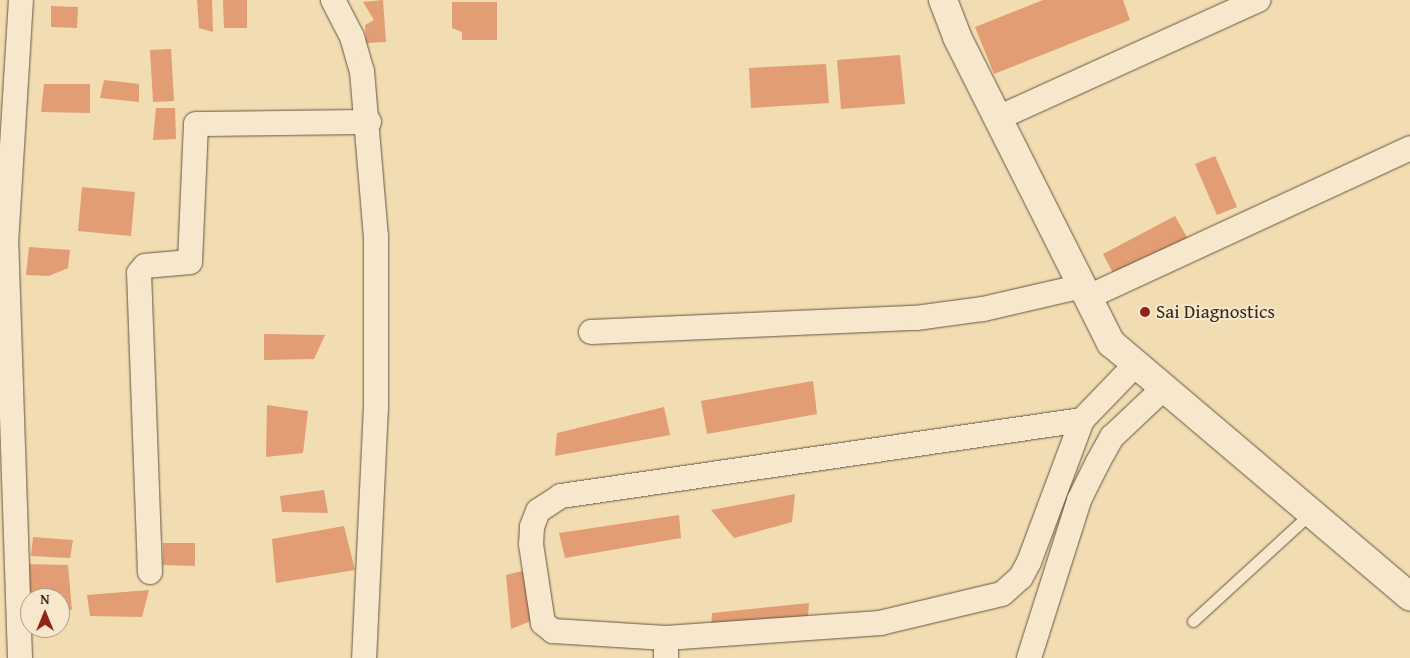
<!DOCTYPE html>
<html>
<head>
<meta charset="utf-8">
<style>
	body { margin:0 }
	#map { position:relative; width:1410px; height:658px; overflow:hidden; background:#f2dcb2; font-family:"Gentium Book Plus",serif }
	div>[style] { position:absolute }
	.building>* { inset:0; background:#e29d74 }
	.roads { filter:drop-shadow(0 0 1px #655640) drop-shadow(0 0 1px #655640) }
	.lane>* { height:11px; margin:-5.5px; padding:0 5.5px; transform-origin:5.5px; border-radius:5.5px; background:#f7e8cd }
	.street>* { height:24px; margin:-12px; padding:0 12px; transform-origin:12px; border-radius:12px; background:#f7e8cd }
	.secondary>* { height:28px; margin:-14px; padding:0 14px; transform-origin:14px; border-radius:14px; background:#f7e8cd }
	.dots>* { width:14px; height:14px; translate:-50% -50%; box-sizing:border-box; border:2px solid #f7e8cd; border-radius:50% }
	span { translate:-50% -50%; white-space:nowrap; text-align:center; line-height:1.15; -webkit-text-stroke:4px #f7e8cd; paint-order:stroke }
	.poi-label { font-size:19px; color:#36291a }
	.left { translate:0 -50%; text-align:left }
	.north { position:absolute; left:20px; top:588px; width:50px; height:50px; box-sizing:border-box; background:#f7e8cd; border:1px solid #aa9c85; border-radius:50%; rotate:0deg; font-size:14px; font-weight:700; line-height:20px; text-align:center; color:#36291a }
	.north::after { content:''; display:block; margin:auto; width:18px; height:22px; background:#8f2418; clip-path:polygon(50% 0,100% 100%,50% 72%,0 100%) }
</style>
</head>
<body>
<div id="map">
	<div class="building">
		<div style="clip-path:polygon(197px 0,212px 0,213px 32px,199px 28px)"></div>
		<div style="clip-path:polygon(223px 0,247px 0,247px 28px,224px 28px)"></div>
		<div style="clip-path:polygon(383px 0,386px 42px,366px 43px,365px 25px,374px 20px,363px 2px)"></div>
		<div style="clip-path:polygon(1043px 0,1123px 0,1130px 20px,994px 74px,975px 27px)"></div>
		<div style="clip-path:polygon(452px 2px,497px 2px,497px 40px,462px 40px,462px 32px,452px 28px)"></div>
		<div style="clip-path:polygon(51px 6px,78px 7px,77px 28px,51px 27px)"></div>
		<div style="clip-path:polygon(171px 49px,174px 101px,153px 102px,150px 50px)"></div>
		<div style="clip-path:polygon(900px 55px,905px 104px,841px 109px,837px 60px)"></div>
		<div style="clip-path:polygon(826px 64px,829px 103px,751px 108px,749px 68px)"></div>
		<div style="clip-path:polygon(104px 80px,139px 84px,139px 102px,100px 98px)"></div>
		<div style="clip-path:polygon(44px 84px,90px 84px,90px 113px,41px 112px)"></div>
		<div style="clip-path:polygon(156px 108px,175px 108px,176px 139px,153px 140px)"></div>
		<div style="clip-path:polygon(1215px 156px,1237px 207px,1217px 215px,1195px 164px)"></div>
		<div style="clip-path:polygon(82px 187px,135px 192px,131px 236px,78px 231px)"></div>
		<div style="clip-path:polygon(1175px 216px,1188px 239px,1115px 277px,1103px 254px)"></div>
		<div style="clip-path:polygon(29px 247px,70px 250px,68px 268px,49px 276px,26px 275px)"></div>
		<div style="clip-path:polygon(264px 334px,325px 335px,314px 359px,264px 360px)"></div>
		<div style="clip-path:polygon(813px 381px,817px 414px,707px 434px,701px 401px)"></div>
		<div style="clip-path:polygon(267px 405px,308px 411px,303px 453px,266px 457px)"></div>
		<div style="clip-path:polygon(664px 407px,670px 435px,555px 456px,557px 433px)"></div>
		<div style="clip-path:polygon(324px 490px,328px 513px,282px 512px,280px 496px)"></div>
		<div style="clip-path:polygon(795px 494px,792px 522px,734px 538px,711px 510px)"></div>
		<div style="clip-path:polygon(679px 515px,681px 538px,565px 558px,559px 533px)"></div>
		<div style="clip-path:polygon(344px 526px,355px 570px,276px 583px,272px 539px)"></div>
		<div style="clip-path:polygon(33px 537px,73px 540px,70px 558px,31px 556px)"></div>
		<div style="clip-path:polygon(163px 543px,195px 543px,195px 566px,163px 565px)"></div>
		<div style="clip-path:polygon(23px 564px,68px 565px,72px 610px,60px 611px,60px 598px,29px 598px)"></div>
		<div style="clip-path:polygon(531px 569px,531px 621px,511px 629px,506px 575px)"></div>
		<div style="clip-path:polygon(149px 590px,142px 617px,90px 616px,87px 595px)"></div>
		<div style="clip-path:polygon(809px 603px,808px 617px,711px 630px,712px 613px)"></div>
	</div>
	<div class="roads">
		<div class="lane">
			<div style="left:1193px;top:621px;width:160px;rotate:-42.5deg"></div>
		</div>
		<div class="street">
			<div style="left:333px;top:0;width:42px;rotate:62.8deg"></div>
			<div style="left:352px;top:37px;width:35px;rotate:74deg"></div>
			<div style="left:362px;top:71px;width:166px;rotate:85.2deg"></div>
			<div style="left:376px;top:236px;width:170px;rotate:90deg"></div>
			<div style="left:376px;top:406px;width:252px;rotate:92.7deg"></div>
			<div style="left:998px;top:118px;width:286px;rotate:-24.4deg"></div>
			<div style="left:1088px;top:297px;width:355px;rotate:-24.8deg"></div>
			<div style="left:591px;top:332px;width:325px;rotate:-2.5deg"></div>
			<div style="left:916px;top:318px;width:68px;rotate:-7.7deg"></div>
			<div style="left:983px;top:309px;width:103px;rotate:-13deg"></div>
			<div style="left:1082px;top:420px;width:527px;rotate:171.7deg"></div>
			<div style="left:561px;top:496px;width:27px;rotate:147deg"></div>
			<div style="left:538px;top:511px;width:17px;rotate:111deg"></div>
			<div style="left:532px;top:527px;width:17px;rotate:93deg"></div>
			<div style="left:531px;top:544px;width:80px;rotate:81.4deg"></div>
			<div style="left:543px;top:623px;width:13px;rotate:39deg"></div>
			<div style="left:553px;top:631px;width:113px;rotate:3.5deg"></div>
			<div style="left:666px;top:638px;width:215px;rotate:-4deg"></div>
			<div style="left:880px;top:623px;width:125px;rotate:-13.4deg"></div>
			<div style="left:1002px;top:594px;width:25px;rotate:-42deg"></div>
			<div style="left:1021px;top:577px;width:17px;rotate:-62deg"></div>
			<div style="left:1029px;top:562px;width:152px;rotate:-69.5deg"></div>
			<div style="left:1082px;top:420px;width:78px;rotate:-46deg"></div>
			<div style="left:150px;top:572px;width:299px;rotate:-92.1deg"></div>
			<div style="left:139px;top:273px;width:9px;rotate:-49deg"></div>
			<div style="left:145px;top:266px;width:45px;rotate:-5.1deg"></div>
			<div style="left:190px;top:262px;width:138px;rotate:-87.5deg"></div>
			<div style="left:196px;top:124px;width:173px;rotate:-0.7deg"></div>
			<div style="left:666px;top:638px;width:20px;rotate:90deg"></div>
			<div style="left:20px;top:658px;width:414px;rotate:-91.9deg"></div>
			<div style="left:6px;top:244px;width:244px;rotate:-86.5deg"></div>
			<div style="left:1029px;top:658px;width:166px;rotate:-72.4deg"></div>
			<div style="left:1079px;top:500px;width:42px;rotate:-63.4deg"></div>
			<div style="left:1098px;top:462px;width:29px;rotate:-61deg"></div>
			<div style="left:1112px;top:437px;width:71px;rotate:-43.3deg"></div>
		</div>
		<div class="secondary">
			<div style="left:943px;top:0;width:40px;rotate:69deg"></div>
			<div style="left:957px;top:37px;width:343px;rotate:63.3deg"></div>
			<div style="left:1111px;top:343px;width:392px;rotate:40.3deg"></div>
		</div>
	</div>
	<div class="dots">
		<div style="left:1145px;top:312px;background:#8f2418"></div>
	</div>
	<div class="poi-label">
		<span class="left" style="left:1156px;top:312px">Sai Diagnostics</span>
	</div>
	<div class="north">N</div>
</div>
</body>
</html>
